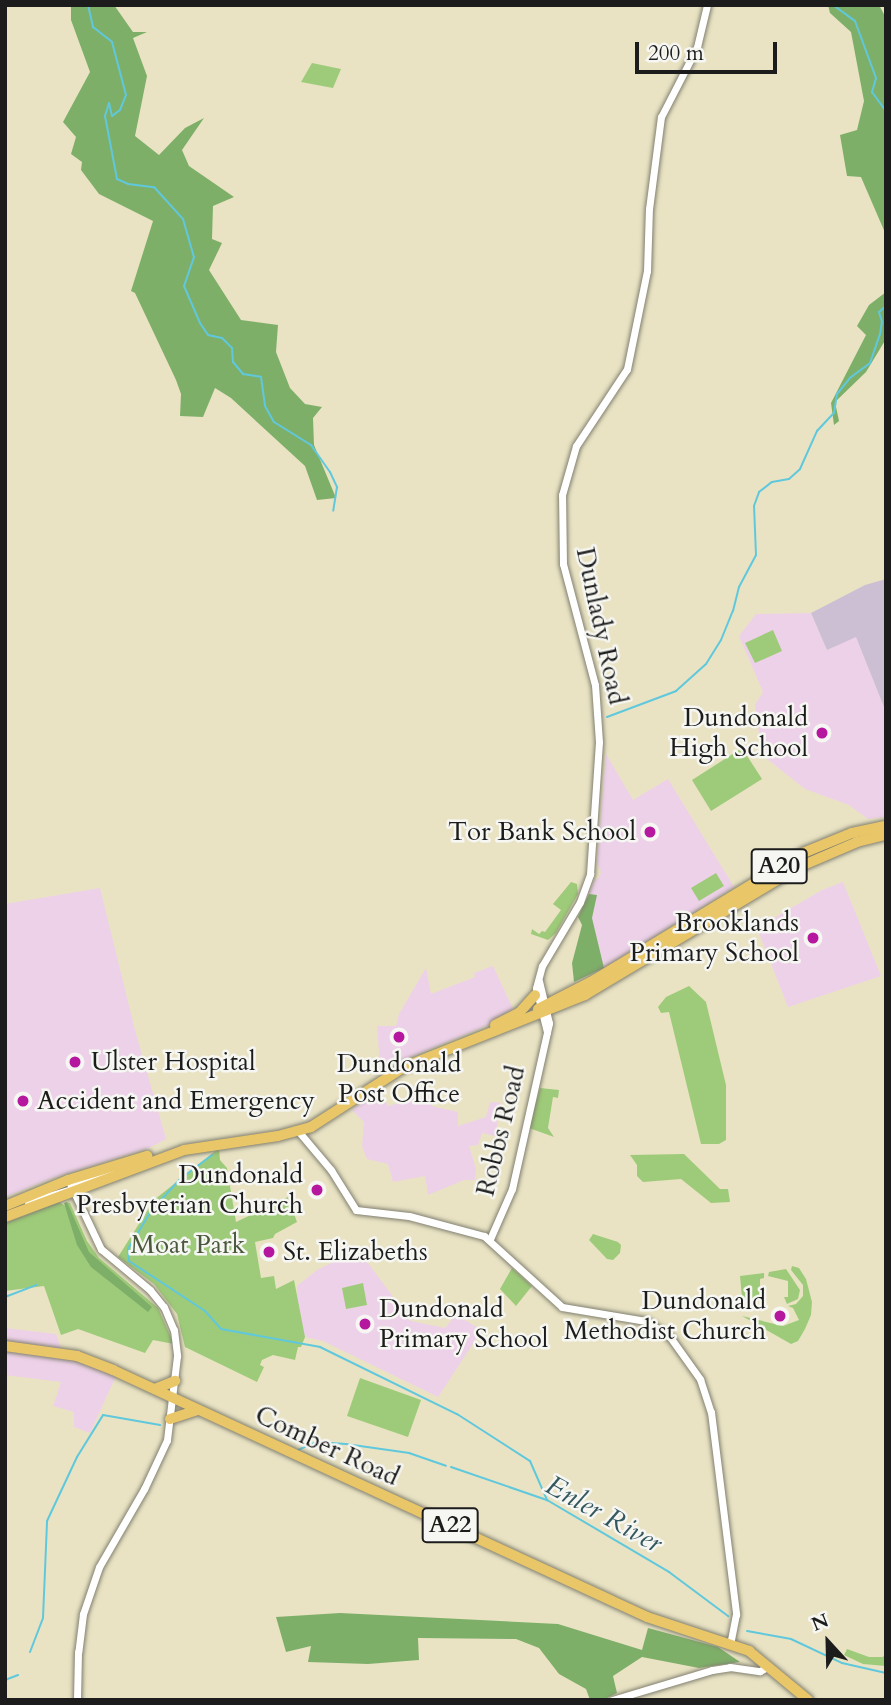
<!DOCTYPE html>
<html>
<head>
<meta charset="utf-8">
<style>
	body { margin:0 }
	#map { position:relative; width:891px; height:1705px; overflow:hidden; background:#e9e3c4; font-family:Cardo,serif }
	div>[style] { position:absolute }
	.built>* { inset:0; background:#edd1e9 }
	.industrial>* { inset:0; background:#ccbfd4 }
	.green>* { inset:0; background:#9ecb79 }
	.forest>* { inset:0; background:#7eaf69 }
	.stream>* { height:2px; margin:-1px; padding:0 1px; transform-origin:1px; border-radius:1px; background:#60c8dc }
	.roads { filter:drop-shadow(0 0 2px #828070) drop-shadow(0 0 2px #828070) }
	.tertiary>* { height:7px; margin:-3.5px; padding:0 3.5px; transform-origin:3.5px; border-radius:3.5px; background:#fff }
	.trunk>* { height:10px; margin:-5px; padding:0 5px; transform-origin:5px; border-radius:5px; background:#e9c769 }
	.dots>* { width:19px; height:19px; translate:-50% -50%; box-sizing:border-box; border:4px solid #f6f6f2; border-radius:50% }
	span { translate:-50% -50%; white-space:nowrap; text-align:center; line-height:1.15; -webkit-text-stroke:5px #f6f6f2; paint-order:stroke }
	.shield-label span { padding:2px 5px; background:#f6f6f2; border:2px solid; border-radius:5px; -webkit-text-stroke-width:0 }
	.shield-label { font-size:24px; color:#1c1c1c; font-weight:700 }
	.street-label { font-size:26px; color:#1c1c1c }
	.poi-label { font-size:26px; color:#1c1c1c }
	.right { translate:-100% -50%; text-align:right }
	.left { translate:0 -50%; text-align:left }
	.park-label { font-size:26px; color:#4a593d }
	.water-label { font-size:28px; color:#34585f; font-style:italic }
	.frame { position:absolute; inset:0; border:7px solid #1c1c1c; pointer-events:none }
	.north { position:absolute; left:793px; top:1607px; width:70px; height:70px; -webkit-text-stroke:5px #f6f6f2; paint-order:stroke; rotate:338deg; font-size:19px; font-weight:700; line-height:28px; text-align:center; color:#1c1c1c }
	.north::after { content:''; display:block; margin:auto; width:24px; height:32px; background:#1c1c1c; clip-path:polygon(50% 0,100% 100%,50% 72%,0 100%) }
	.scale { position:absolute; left:635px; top:42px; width:142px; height:32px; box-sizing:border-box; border:4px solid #1c1c1c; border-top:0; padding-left:9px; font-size:21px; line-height:24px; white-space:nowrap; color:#1c1c1c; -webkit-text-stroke:5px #f6f6f2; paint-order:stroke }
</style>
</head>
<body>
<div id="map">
	<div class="built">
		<div style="clip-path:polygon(811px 613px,827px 650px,856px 636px,886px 712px,886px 817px,868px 819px,849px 805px,805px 789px,762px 755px,755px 705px,763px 692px,739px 636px,756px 614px)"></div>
		<div style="clip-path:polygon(606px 754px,633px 800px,668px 779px,734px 887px,604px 968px,584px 909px,594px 880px,599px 878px,601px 872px,597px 864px)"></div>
		<div style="clip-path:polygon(843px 882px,881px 976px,788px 1007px,757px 928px,822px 890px)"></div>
		<div style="clip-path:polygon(100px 888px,135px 1030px,166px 1139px,149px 1148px,50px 1179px,5px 1197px,5px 904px)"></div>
		<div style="clip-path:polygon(493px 966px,513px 1009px,509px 1014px,491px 1024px,387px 1067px,386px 1063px,380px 1064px,377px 1026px,396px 1026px,399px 1014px,426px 968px,431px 994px,475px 977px,474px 973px)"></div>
		<div style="clip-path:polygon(379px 1089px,388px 1106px,428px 1095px,432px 1106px,458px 1112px,458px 1126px,486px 1117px,490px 1102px,501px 1103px,495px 1136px,482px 1133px,478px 1145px,469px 1146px,476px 1169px,475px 1180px,464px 1180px,428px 1195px,425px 1176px,393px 1182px,388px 1164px,367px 1159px,362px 1146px,364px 1122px,352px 1110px)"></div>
		<div style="clip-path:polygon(362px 1255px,411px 1321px,445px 1328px,456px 1315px,482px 1330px,438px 1397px,323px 1341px,305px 1337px,297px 1310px,297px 1286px,317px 1270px,338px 1260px)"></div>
		<div style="clip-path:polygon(5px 1328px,56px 1334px,62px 1350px,5px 1343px)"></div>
		<div style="clip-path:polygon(5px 1349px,73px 1358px,116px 1376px,90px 1433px,74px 1427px,74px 1412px,53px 1406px,61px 1382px,5px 1375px)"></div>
	</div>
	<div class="industrial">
		<div style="clip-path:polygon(886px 579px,886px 712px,856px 637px,827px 650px,811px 613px,865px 585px)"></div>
	</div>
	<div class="green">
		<div style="clip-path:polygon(312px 63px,341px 69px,333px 88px,301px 82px)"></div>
		<div style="clip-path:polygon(773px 630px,782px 651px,755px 663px,745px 643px)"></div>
		<div style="clip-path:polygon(742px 748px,762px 779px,711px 811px,692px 780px)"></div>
		<div style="clip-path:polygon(716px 873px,724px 886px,699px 901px,691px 888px)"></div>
		<div style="clip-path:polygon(571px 882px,577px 884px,578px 894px,556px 933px,548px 940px,531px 934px,532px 929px,539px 934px,542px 931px,545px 932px,561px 910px,553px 904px)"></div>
		<div style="clip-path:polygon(689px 986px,706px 1002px,726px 1085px,726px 1140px,719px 1144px,701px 1144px,669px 1012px,661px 1013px,658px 1007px,666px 997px)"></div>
		<div style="clip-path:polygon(540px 1088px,559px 1090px,558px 1098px,553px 1097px,548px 1128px,554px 1137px,529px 1128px)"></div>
		<div style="clip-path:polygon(219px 1148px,220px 1160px,227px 1168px,236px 1222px,288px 1197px,297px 1222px,275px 1234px,273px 1238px,255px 1242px,261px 1278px,274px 1276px,276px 1289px,294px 1280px,305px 1337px,301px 1347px,298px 1347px,295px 1360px,273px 1355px,262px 1360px,260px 1365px,264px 1367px,257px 1382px,185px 1347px,177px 1314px,154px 1284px,118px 1257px,154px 1200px)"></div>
		<div style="clip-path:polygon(684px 1154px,720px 1189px,728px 1189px,730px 1202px,711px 1203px,681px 1179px,643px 1182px,637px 1176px,637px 1165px,630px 1155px)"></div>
		<div style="clip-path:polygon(59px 1202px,69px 1208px,67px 1202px,70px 1203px,87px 1241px,99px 1258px,158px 1308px,174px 1344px,153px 1340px,145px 1353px,78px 1329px,61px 1335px,44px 1286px,5px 1291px,5px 1223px)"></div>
		<div style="clip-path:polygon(593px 1234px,618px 1242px,621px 1245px,620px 1253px,613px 1260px,607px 1259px,589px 1240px)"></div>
		<div style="clip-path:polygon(792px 1266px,799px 1268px,806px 1279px,812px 1302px,811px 1315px,805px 1329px,798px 1341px,791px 1344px,742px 1316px,783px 1326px,799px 1320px,793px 1308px,788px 1306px,796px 1304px,803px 1296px,803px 1285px,791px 1270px)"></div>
		<div style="clip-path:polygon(512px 1268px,532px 1286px,516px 1306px,500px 1289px)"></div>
		<div style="clip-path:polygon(786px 1269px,800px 1290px,798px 1299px,787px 1304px,784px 1297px,788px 1297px,788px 1281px,768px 1276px,769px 1272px)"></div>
		<div style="clip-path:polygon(764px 1273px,764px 1278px,760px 1279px,760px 1299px,754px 1302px,742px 1298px,740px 1276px)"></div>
		<div style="clip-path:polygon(363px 1283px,367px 1305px,346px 1309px,342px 1288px)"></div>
		<div style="clip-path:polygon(360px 1378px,421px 1400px,408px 1437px,347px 1416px)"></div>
		<div style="clip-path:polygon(847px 1649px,869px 1657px,883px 1657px,886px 1652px,886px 1666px,863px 1664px,844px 1655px)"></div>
	</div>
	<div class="forest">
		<div style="clip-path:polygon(71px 5px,114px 5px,133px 32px,147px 32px,133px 38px,147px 76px,135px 136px,159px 155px,185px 128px,204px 118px,182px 150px,189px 166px,234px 197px,213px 206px,212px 239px,222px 243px,209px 270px,241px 320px,278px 325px,276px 352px,290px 388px,305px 404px,322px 407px,313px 418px,314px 445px,336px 498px,317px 500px,305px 466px,231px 398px,215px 388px,203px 417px,180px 416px,181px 394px,176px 380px,135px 293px,131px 291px,153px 221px,99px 194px,81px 170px,82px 162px,71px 154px,76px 137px,63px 122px,90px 72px,71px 20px)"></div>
		<div style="clip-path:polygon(828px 5px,879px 5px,886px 18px,886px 235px,861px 177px,847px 176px,840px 135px,857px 130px,864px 101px,851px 32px,830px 13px)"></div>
		<div style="clip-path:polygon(886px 292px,886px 339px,866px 372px,835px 402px,839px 421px,834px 425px,831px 403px,866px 335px,857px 326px,869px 305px)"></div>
		<div style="clip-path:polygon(589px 894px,597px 895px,592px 918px,604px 968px,574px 982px,572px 963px,582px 925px,578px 917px)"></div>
		<div style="clip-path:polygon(67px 1202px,89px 1252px,152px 1307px,148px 1312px,91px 1267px,77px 1245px,64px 1203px)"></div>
		<div style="clip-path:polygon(340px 1613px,558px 1624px,642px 1650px,648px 1628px,718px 1647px,740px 1662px,699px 1668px,642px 1657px,613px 1676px,617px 1693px,603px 1700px,590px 1700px,586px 1689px,559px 1674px,539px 1648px,516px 1639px,418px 1638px,419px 1660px,368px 1664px,308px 1662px,311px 1646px,286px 1652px,276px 1617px)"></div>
	</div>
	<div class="stream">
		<div style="left:88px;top:5px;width:23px;rotate:77deg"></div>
		<div style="left:93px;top:27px;width:24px;rotate:38deg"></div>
		<div style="left:112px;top:42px;width:55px;rotate:75.2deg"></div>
		<div style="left:126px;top:95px;width:16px;rotate:112deg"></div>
		<div style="left:120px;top:110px;width:10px;rotate:143deg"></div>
		<div style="left:112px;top:116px;width:13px;rotate:-103deg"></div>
		<div style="left:109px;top:103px;width:14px;rotate:107deg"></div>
		<div style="left:105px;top:116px;width:64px;rotate:79.2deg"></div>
		<div style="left:117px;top:179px;width:12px;rotate:24deg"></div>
		<div style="left:128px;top:184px;width:26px;rotate:7deg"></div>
		<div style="left:154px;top:187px;width:43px;rotate:47.8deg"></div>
		<div style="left:183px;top:219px;width:40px;rotate:74deg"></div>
		<div style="left:194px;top:257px;width:31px;rotate:109deg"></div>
		<div style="left:184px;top:286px;width:40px;rotate:66.6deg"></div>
		<div style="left:200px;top:323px;width:14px;rotate:56deg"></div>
		<div style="left:208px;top:335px;width:14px;rotate:12deg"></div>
		<div style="left:222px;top:338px;width:14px;rotate:45deg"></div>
		<div style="left:232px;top:348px;width:14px;rotate:86deg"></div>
		<div style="left:233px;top:362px;width:16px;rotate:50deg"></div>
		<div style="left:243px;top:374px;width:18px;rotate:9deg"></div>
		<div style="left:261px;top:377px;width:29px;rotate:82deg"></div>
		<div style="left:265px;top:406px;width:18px;rotate:61deg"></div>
		<div style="left:274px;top:422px;width:44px;rotate:31.9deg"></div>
		<div style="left:311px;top:445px;width:33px;rotate:55deg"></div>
		<div style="left:330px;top:472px;width:17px;rotate:65deg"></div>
		<div style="left:337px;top:487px;width:24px;rotate:99deg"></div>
		<div style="left:833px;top:5px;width:27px;rotate:36deg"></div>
		<div style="left:855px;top:21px;width:61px;rotate:69.8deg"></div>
		<div style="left:876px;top:78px;width:15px;rotate:106deg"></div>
		<div style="left:872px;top:92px;width:24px;rotate:54deg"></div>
		<div style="left:607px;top:717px;width:74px;rotate:-20.6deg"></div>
		<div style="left:676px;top:691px;width:40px;rotate:-42deg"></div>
		<div style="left:706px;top:664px;width:28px;rotate:-58deg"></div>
		<div style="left:721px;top:640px;width:31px;rotate:-68deg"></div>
		<div style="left:733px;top:611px;width:25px;rotate:-76deg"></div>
		<div style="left:739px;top:587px;width:36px;rotate:-62deg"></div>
		<div style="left:756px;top:555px;width:49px;rotate:-92.3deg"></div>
		<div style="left:754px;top:506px;width:15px;rotate:-70deg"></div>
		<div style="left:759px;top:492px;width:16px;rotate:-38deg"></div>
		<div style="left:772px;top:482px;width:17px;rotate:-10deg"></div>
		<div style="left:789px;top:479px;width:15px;rotate:-42deg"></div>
		<div style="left:800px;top:469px;width:42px;rotate:-65.9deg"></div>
		<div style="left:817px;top:431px;width:25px;rotate:-47deg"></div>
		<div style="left:834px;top:413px;width:19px;rotate:-81deg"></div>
		<div style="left:837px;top:394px;width:22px;rotate:-51deg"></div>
		<div style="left:851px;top:377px;width:24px;rotate:-36deg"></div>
		<div style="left:870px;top:363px;width:31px;rotate:-71deg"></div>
		<div style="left:880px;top:334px;width:12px;rotate:-81deg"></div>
		<div style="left:882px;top:322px;width:10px;rotate:-107deg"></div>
		<div style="left:879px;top:312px;width:9px;rotate:-41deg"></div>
		<div style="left:212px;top:1155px;width:39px;rotate:143deg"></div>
		<div style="left:181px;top:1178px;width:45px;rotate:132.3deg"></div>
		<div style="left:151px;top:1211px;width:44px;rotate:121.2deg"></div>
		<div style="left:128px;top:1249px;width:12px;rotate:85deg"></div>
		<div style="left:129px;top:1261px;width:91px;rotate:33.3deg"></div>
		<div style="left:205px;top:1311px;width:24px;rotate:48deg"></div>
		<div style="left:221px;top:1329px;width:101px;rotate:10.3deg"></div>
		<div style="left:320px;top:1347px;width:153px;rotate:26.1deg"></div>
		<div style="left:457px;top:1414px;width:87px;rotate:32.8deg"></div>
		<div style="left:530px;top:1461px;width:43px;rotate:66.4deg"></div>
		<div style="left:5px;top:1297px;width:34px;rotate:-21deg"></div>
		<div style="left:298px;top:1450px;width:20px;rotate:-24deg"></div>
		<div style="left:316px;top:1442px;width:30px;rotate:4deg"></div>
		<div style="left:346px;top:1444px;width:64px;rotate:8.1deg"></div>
		<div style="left:409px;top:1453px;width:39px;rotate:19deg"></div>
		<div style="left:451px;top:1467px;width:102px;rotate:19deg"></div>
		<div style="left:547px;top:1500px;width:142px;rotate:30.5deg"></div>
		<div style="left:669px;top:1572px;width:74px;rotate:36.7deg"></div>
		<div style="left:747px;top:1631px;width:45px;rotate:10.3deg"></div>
		<div style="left:791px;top:1639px;width:56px;rotate:25.2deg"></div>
		<div style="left:842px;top:1663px;width:45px;rotate:12.8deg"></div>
		<div style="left:30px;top:1652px;width:36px;rotate:-69deg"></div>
		<div style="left:43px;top:1618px;width:97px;rotate:-87.6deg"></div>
		<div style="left:47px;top:1521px;width:71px;rotate:-64.9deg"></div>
		<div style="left:77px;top:1457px;width:49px;rotate:-58.2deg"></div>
		<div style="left:103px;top:1415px;width:58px;rotate:10deg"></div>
		<div style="left:5px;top:1680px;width:14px;rotate:-21deg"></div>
	</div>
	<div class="roads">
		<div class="tertiary">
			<div style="left:547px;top:1032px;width:45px;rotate:-104deg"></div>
			<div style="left:536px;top:988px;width:23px;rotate:-75deg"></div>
			<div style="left:542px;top:966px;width:74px;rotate:-59.3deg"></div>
			<div style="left:580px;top:902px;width:30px;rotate:-70deg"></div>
			<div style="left:590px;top:874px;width:132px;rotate:-86.1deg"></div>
			<div style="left:599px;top:742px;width:57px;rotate:-94deg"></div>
			<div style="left:595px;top:685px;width:125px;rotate:-104.8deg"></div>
			<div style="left:563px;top:564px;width:69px;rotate:-90.8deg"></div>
			<div style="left:562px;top:495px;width:51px;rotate:-74.1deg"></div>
			<div style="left:576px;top:446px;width:92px;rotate:-56.5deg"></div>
			<div style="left:627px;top:369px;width:100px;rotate:-78.5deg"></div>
			<div style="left:647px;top:271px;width:62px;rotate:-88.2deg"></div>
			<div style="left:649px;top:209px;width:93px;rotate:-82.6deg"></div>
			<div style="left:661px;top:117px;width:79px;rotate:-62.8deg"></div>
			<div style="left:697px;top:47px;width:43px;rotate:-76.6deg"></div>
			<div style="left:299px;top:1132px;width:50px;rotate:49.9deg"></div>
			<div style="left:331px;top:1170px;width:47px;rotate:58deg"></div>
			<div style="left:356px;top:1210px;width:53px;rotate:6.5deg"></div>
			<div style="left:409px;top:1216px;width:78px;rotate:14.9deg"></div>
			<div style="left:484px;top:1236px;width:105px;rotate:42.3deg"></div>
			<div style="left:562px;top:1307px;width:85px;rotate:9.5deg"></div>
			<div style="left:646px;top:1321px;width:29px;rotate:34deg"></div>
			<div style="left:670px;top:1337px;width:52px;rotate:54.5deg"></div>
			<div style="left:700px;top:1379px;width:35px;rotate:72deg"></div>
			<div style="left:711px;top:1412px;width:204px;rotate:82.9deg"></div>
			<div style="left:736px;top:1614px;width:31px;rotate:101deg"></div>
			<div style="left:70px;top:1184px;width:44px;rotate:-17.2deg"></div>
			<div style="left:72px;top:1188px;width:68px;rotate:64.6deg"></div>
			<div style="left:101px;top:1249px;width:64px;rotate:39.9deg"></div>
			<div style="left:150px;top:1290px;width:22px;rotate:51deg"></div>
			<div style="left:164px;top:1307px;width:25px;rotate:67deg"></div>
			<div style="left:174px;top:1330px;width:26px;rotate:83deg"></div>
			<div style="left:177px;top:1356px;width:85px;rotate:96.8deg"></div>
			<div style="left:167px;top:1440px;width:54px;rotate:115.1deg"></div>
			<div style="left:144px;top:1489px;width:90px;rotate:120deg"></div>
			<div style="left:99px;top:1567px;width:50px;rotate:108.8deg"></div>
			<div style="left:83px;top:1614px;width:38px;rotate:97deg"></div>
			<div style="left:78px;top:1652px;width:48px;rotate:91.2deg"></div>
			<div style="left:28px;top:1202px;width:46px;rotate:-16.5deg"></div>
			<div style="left:490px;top:1239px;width:55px;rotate:-66.3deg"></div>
			<div style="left:512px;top:1189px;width:170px;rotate:-77.4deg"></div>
			<div style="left:549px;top:1023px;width:43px;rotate:-103.4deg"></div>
			<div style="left:612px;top:1700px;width:104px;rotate:-16.7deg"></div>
			<div style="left:712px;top:1670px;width:18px;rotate:-9deg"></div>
			<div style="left:730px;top:1667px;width:30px;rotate:8deg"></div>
			<div style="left:760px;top:1671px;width:10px;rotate:-29deg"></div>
		</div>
		<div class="trunk">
			<div style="left:538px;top:1009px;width:65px;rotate:-27.3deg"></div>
			<div style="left:596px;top:979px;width:242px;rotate:-31.3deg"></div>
			<div style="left:803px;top:853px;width:53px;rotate:-22.2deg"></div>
			<div style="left:852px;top:833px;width:35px;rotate:-12deg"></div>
			<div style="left:495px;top:1025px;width:27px;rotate:-27deg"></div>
			<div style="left:519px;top:1013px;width:24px;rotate:-48deg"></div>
			<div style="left:5px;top:1206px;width:68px;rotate:-22.4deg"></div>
			<div style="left:68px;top:1180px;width:83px;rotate:-16.9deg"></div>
			<div style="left:5px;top:1217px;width:191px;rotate:-20.5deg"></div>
			<div style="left:184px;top:1150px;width:95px;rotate:-8.5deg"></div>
			<div style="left:278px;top:1136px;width:34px;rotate:-15deg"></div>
			<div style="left:311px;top:1127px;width:111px;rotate:-32.8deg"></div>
			<div style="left:404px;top:1067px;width:195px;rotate:-21.7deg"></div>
			<div style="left:585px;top:995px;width:249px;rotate:-30.9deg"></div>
			<div style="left:799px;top:867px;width:63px;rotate:-23.3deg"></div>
			<div style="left:857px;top:842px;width:30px;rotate:-14deg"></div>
			<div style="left:5px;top:1346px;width:73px;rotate:7.9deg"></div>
			<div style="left:77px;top:1356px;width:39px;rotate:21deg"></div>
			<div style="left:113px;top:1370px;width:588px;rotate:24.82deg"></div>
			<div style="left:647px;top:1617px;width:108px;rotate:18.4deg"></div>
			<div style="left:749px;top:1651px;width:77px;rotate:39.7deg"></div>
			<div style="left:155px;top:1389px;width:22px;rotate:-22deg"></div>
			<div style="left:170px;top:1419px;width:29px;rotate:-18deg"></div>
		</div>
	</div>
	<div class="dots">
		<div style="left:822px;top:733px;background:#b5179e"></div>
		<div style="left:650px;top:832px;background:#b5179e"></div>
		<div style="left:813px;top:938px;background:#b5179e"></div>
		<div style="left:399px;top:1037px;background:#b5179e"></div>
		<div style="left:75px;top:1062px;background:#b5179e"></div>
		<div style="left:23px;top:1101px;background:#b5179e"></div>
		<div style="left:317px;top:1190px;background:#b5179e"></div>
		<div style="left:269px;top:1252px;background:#b5179e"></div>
		<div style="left:780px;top:1316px;background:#b5179e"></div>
		<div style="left:365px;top:1324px;background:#b5179e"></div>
	</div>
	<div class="shield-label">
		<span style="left:779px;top:866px">A20</span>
		<span style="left:450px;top:1525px">A22</span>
	</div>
	<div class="street-label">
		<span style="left:601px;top:626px;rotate:78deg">Dunlady Road</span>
		<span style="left:501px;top:1131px;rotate:-76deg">Robbs Road</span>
		<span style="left:327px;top:1446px;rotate:25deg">Comber Road</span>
	</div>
	<div class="poi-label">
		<span class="right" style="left:808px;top:733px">Dundonald<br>High School</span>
		<span class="right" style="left:636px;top:832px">Tor Bank School</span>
		<span class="right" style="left:799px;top:938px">Brooklands<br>Primary School</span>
		<span class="left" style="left:91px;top:1062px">Ulster Hospital</span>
		<span style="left:399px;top:1079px">Dundonald<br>Post Office</span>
		<span class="left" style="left:37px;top:1101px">Accident and Emergency</span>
		<span class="right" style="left:303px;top:1190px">Dundonald<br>Presbyterian Church</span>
		<span class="left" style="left:283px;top:1252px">St. Elizabeths</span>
		<span class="right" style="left:766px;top:1316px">Dundonald<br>Methodist Church</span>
		<span class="left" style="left:379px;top:1324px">Dundonald<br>Primary School</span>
	</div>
	<div class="park-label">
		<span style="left:188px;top:1245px">Moat Park</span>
	</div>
	<div class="water-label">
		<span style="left:604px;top:1514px;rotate:29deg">Enler River</span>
	</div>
	<div class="frame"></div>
	<div class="north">N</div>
	<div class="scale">200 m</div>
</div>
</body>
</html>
